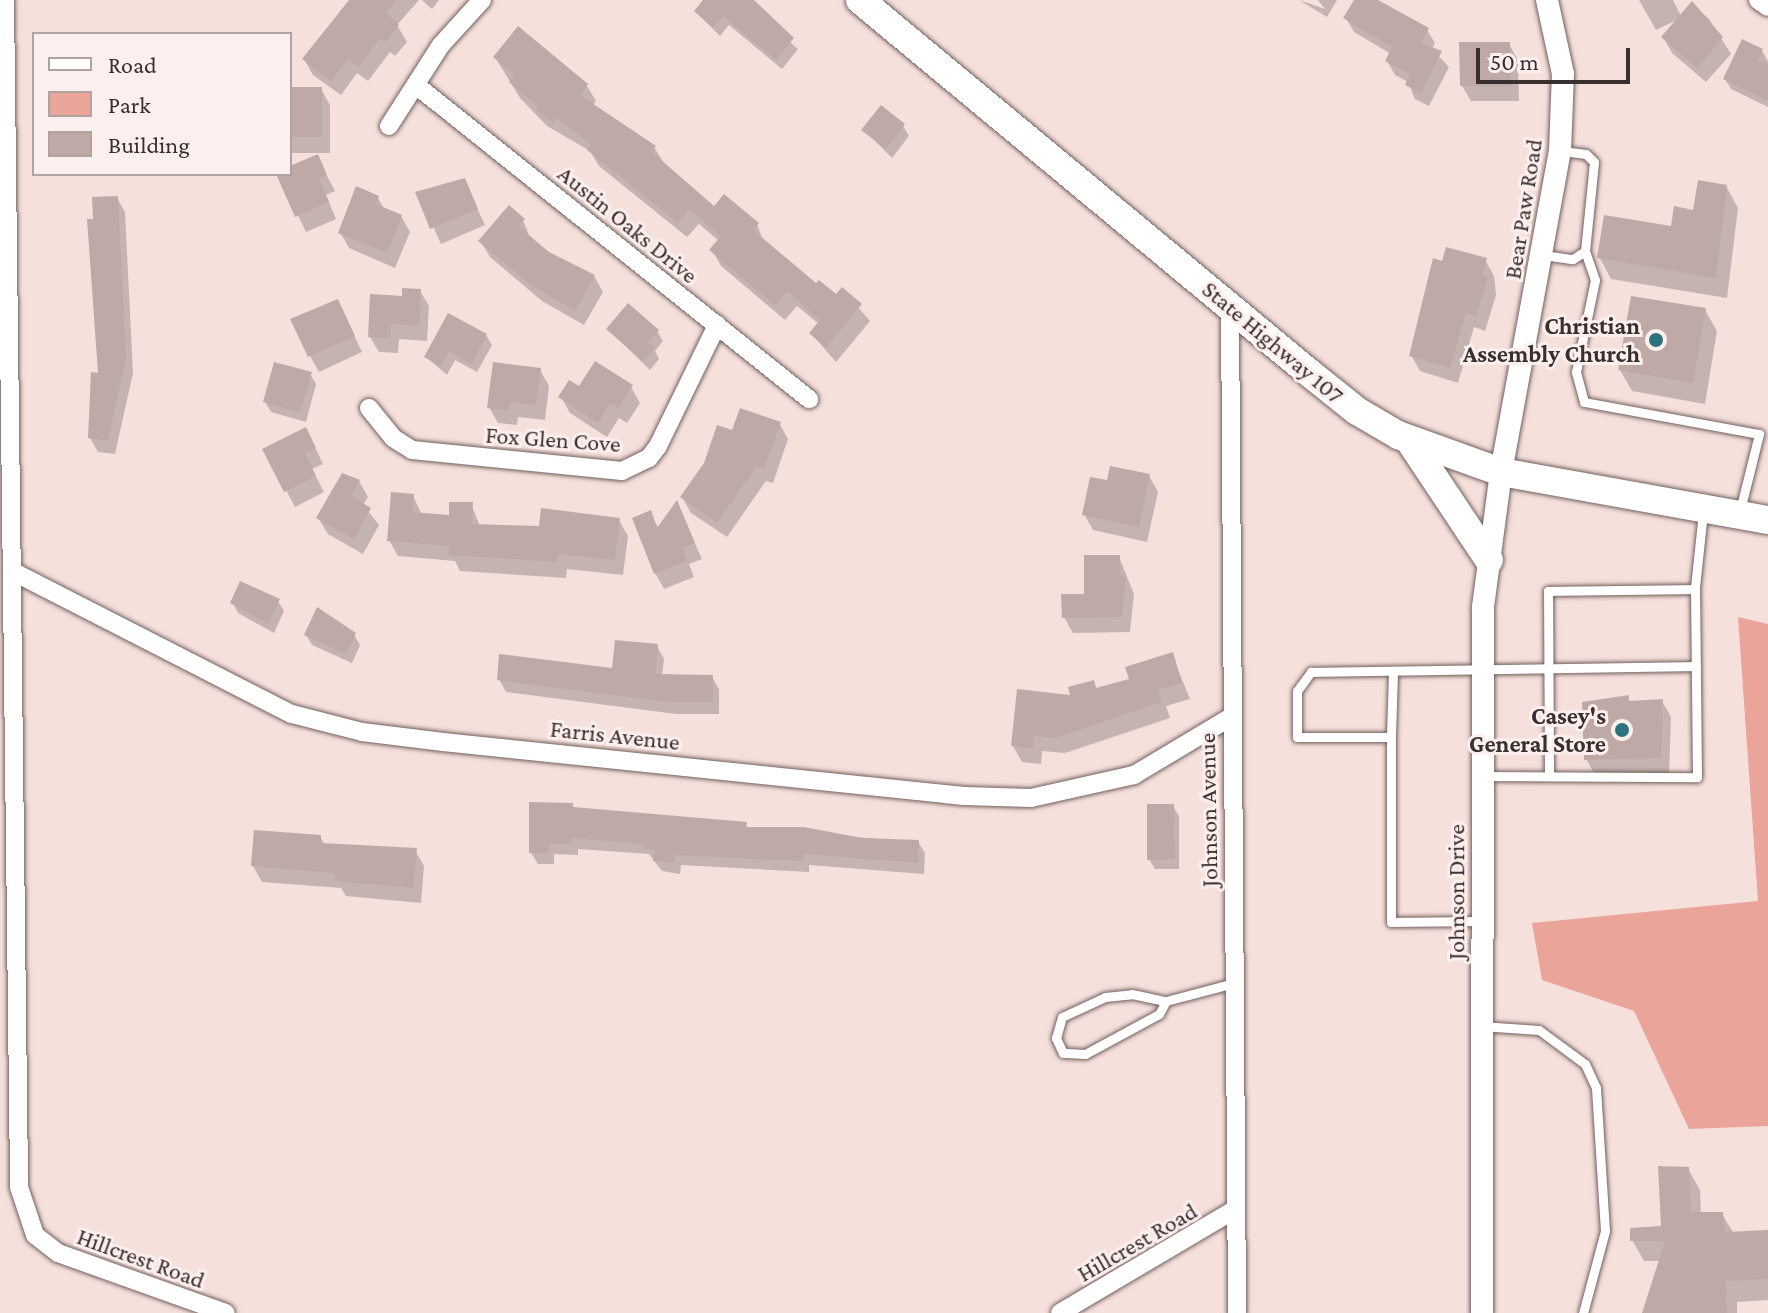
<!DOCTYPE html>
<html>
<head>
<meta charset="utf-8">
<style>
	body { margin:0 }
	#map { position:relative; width:1768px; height:1313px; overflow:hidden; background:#f6e0dc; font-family:"Crimson Pro",serif }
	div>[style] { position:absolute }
	.green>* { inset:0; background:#eba49a }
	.shadow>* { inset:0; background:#0003 }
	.building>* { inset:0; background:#bea9a6 }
	.roads { filter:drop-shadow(0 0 2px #72605d) drop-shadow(0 0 2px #72605d) }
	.service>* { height:9px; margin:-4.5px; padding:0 4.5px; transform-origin:4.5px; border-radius:4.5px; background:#fff }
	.minor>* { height:18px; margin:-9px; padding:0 9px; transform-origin:9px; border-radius:9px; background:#fff }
	.tertiary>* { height:22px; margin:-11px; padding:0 11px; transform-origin:11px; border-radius:11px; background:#fff }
	.primary>* { height:28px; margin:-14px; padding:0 14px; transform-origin:14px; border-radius:14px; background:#fff }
	.dots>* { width:22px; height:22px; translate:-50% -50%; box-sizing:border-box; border:4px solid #fdefed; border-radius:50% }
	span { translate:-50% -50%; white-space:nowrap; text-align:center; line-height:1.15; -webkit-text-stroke:6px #fdefed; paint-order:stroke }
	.street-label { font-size:24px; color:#38302e }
	.poi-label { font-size:24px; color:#38302e; font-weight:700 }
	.right { translate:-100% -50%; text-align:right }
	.legend { position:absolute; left:32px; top:32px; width:260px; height:144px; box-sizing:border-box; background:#fdefed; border:2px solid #aea3a1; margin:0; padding:10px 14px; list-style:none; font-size:24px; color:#38302e }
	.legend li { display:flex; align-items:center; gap:16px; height:40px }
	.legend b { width:40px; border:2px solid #aea3a1 }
	.scale { position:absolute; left:1476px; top:48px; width:154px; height:36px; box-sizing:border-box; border:4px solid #38302e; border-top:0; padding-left:10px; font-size:24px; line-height:28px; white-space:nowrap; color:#38302e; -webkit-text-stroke:6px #fdefed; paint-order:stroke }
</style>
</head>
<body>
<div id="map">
	<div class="green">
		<div style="clip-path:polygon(1738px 617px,1768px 624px,1768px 1126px,1689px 1129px,1634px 1011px,1542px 980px,1532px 923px,1758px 901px)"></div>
	</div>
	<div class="shadow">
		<div style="clip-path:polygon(351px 0,419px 0,397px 25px,407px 42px,395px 56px,390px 52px,368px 81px,357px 73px,341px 95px,313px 75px,304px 59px)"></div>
		<div style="clip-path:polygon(422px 0,439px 0,432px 9px)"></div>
		<div style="clip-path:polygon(703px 0,742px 0,798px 49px,782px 69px,729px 25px,720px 36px,696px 12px)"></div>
		<div style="clip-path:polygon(1299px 0,1325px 9px,1318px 0,1337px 0,1327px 17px)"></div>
		<div style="clip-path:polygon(1357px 0,1375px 0,1427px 30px,1435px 43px,1432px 49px,1449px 67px,1429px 106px,1415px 99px,1408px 82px,1395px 75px,1387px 61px,1391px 54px,1354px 32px,1346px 18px)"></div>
		<div style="clip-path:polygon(1639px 0,1673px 0,1681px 16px,1692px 4px,1709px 19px,1731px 54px,1706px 82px,1672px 53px,1663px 37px,1679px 19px,1656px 30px)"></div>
		<div style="clip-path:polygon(1509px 44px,1518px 60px,1519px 101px,1471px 101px,1462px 86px)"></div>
		<div style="clip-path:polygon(1762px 51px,1768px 61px,1768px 107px,1731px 89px,1725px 79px)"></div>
		<div style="clip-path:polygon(495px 57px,587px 86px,596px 101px,592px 106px,654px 147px,664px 163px,714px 209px,757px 224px,764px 243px,816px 286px,836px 297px,843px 290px,870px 321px,836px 362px,811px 333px,819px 324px,797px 306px,785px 320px,721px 266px,712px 250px,719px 241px,699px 224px,687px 237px,599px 166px,590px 151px,547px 126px,520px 98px)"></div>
		<div style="clip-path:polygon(290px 89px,321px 89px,330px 105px,330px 153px,292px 153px)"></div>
		<div style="clip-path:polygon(903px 126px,909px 136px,892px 158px,864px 130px)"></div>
		<div style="clip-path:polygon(317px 157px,335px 191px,326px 195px,336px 219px,306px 232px,278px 174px,290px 174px,290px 168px)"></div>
		<div style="clip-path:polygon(464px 181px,485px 225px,441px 244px,418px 193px)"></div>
		<div style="clip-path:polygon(1726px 186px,1738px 208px,1727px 298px,1611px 279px,1599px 257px,1672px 229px)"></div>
		<div style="clip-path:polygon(117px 198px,125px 212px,133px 373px,115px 454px,98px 452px,90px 438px,100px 375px,95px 221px)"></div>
		<div style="clip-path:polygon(378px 198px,384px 209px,401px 216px,410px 232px,395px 268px,349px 248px,340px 232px)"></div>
		<div style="clip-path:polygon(523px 220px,530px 238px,548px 253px,594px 276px,603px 292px,584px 325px,542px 301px,490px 257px,481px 242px)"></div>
		<div style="clip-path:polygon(1485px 260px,1494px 276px,1496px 295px,1485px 331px,1474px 327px,1458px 383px,1420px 371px,1411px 355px)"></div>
		<div style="clip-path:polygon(420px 291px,429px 306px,427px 341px,399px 339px,398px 353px,379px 352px,370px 337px,404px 298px)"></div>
		<div style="clip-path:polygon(338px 301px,362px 352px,319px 372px,310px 356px)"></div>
		<div style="clip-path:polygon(1705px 310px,1717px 331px,1705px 404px,1632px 391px,1620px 370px)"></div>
		<div style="clip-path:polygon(608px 329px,657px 331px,663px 341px,655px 351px,659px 359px,650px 370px)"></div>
		<div style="clip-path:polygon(486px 335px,492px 345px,477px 372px,455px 360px,447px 375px,426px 357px)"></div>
		<div style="clip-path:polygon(540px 370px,549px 386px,545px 420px,518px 417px,517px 425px,498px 423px,489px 407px)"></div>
		<div style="clip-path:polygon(310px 374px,316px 384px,306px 422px,271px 412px,265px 402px)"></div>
		<div style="clip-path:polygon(631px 387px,640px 403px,627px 423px,619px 418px,607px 437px,570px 413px,561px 397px,580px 389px)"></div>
		<div style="clip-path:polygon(779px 423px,788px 439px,773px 483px,766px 481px,727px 537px,691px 513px,682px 497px,734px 433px)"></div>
		<div style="clip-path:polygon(314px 445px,323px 464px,312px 469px,324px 492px,295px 507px,265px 450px)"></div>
		<div style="clip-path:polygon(1149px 476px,1158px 492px,1147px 542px,1093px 530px,1084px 514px,1108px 483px)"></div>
		<div style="clip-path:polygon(359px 481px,368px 497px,363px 505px,379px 525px,363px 554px,328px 534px,318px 518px)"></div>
		<div style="clip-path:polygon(413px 496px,422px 515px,451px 518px,471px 504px,480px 526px,541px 528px,619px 520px,628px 536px,623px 575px,567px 569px,566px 578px,460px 571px,455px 561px,398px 556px,389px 540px)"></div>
		<div style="clip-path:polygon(677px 504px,702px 559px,689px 564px,694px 577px,664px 589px,655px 573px,650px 513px,659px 529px)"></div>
		<div style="clip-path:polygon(1119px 557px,1134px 594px,1130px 632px,1073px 633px,1064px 617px)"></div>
		<div style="clip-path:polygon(278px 601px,284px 611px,274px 633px,238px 613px,233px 603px)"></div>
		<div style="clip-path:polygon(318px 610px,354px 635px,360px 645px,352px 663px,312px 645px,306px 635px)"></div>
		<div style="clip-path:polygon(657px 646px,664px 659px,662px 676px,712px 677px,719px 689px,719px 714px,676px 714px,506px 692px,499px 679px,613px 670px)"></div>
		<div style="clip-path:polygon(1172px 655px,1190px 699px,1166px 706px,1170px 718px,1065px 753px,1042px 751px,1041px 764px,1022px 762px,1013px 746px,1093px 682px,1097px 689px,1131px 680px)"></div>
		<div style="clip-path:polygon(1628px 698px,1631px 703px,1662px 701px,1671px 717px,1669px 774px,1595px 775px,1586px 759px)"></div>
		<div style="clip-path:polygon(572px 805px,574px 809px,745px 824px,748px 829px,918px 842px,925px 853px,924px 874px,809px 865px,809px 872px,681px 865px,680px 874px,662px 871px,649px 854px,578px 849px,578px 855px,554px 854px,554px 864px,538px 864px,531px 853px)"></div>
		<div style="clip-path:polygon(1173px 806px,1179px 816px,1179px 869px,1155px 869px,1149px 859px)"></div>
		<div style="clip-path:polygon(320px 837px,325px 845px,415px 850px,424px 866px,421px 903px,346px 896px,341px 888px,262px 882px,253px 866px)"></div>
		<div style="clip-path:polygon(1688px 1169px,1700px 1190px,1701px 1214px,1722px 1214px,1734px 1234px,1768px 1232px,1768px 1300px,1737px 1302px,1737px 1313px,1644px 1313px,1660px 1261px,1644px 1261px,1632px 1240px,1663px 1228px)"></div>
	</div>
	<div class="building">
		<div style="clip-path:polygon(349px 0,397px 0,386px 13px,399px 25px,385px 42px,380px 38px,359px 67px,348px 59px,331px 81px,302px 59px)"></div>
		<div style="clip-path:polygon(703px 0,754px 0,794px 38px,776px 60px,723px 16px,713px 28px,694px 11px)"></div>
		<div style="clip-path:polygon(1354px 0,1378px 0,1429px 28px,1421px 43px,1442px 51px,1421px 93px,1405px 85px,1410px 74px,1385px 61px,1392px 47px,1343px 18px)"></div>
		<div style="clip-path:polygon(1692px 1px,1723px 37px,1697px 68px,1661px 37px)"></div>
		<div style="clip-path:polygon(518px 26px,588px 84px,580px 95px,656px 146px,652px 152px,714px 206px,724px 194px,759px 223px,753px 230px,816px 283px,819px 280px,836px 294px,842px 287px,862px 304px,826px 348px,809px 333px,820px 320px,787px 291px,775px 305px,709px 250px,721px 236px,689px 209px,678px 223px,587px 150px,591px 145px,557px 118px,553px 123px,536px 110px,538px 106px,509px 82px,515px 75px,493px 57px)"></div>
		<div style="clip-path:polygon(1742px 39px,1763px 49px,1758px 60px,1768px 64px,1768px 101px,1723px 79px)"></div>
		<div style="clip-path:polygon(1459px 42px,1510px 42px,1511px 86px,1460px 86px)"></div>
		<div style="clip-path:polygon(290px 87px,322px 87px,322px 137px,290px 137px)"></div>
		<div style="clip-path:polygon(881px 105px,905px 124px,886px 149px,861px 130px)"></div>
		<div style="clip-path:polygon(318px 154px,327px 175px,319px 179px,329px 202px,295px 217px,276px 174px,290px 174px,290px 166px)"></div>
		<div style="clip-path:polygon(465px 178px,478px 209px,430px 229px,415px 192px)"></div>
		<div style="clip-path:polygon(1698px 180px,1727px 185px,1716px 278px,1597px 258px,1604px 215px,1671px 226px,1674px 206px,1693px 210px)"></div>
		<div style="clip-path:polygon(356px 186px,379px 196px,376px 204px,402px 215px,387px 253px,338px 233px)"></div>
		<div style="clip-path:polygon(118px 196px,126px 358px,108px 441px,88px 438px,91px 372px,98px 373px,87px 219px,93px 219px,92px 197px)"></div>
		<div style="clip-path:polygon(509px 205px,525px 219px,518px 226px,549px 252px,595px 275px,575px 311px,531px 285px,478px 241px)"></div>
		<div style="clip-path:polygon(1446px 247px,1487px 258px,1482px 276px,1488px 277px,1476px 316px,1466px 313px,1450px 368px,1409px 356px,1433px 258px,1442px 261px)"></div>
		<div style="clip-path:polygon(402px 288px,421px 289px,419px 326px,391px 324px,390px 338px,368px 337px,370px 294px,402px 296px)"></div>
		<div style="clip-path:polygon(1631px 296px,1706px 308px,1693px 383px,1618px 370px)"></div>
		<div style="clip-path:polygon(338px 299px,355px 336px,308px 357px,290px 319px)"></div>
		<div style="clip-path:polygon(628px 303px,659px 330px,648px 342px,655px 348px,643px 361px,606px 329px)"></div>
		<div style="clip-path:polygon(448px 313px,487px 334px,472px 364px,449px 351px,441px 366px,424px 357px)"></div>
		<div style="clip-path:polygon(595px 361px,633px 385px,618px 408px,610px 403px,598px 423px,558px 397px,569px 380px,579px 386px)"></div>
		<div style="clip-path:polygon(274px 362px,312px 372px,300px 413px,263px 402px)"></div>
		<div style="clip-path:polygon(493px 362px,541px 368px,536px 405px,510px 402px,509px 410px,487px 408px)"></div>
		<div style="clip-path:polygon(740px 408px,781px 422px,764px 469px,757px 466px,717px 523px,680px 497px,704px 463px,717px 425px,732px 430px)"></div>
		<div style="clip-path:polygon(306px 427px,316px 448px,305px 453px,316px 476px,284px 492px,262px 449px)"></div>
		<div style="clip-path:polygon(1110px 466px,1150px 474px,1139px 527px,1082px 515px,1090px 477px,1107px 480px)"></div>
		<div style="clip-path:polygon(342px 473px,360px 480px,351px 496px,371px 508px,354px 539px,316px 518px)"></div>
		<div style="clip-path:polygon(391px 492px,414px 494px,413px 512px,449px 515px,449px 502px,473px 502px,472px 524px,539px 526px,541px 508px,620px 518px,615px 560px,558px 554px,557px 562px,449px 555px,449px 546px,387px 541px)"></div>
		<div style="clip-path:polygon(677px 500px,695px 543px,682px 548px,686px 561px,654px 574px,632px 518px,651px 510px,657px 528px)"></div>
		<div style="clip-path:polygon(1084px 555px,1120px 555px,1120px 576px,1126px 576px,1122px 617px,1062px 618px,1061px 594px,1084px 594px)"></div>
		<div style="clip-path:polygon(240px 581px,280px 599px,268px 624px,230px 603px)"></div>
		<div style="clip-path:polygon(317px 607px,356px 633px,346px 654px,304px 635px)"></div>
		<div style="clip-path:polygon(615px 640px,658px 644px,655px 674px,713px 675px,713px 702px,668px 702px,497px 680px,499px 654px,612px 668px)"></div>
		<div style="clip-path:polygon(1173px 652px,1182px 683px,1158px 690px,1162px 702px,1055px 738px,1034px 736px,1033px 748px,1011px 746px,1017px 689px,1070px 695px,1068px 687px,1094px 680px,1096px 688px,1129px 679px,1125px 667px)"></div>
		<div style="clip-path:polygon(1629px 695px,1629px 701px,1663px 699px,1661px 758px,1584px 760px,1582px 702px)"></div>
		<div style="clip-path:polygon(529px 802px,573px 803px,573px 807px,747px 822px,746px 827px,804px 827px,862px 838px,919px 840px,918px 863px,804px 854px,804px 861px,675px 855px,674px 863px,653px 861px,655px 850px,644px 849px,644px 844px,572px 838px,572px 844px,549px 844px,549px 853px,529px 853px)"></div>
		<div style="clip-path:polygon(1147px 804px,1174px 804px,1175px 859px,1147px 860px)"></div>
		<div style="clip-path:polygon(254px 830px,321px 835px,321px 843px,417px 848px,413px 888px,335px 881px,335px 873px,251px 866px)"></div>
		<div style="clip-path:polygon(1658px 1166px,1689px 1167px,1691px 1212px,1723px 1212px,1725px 1232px,1768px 1230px,1768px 1279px,1726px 1281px,1727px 1313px,1642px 1313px,1665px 1241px,1630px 1241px,1630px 1228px,1661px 1226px)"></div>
	</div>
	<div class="roads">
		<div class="service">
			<div style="left:1585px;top:251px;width:31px;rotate:71deg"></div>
			<div style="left:1595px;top:280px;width:94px;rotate:101.7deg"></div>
			<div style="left:1576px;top:372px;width:31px;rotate:75deg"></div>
			<div style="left:1584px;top:402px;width:178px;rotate:10.4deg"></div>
			<div style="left:1759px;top:434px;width:78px;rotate:104deg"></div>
			<div style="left:1543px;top:255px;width:30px;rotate:8deg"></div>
			<div style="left:1573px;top:259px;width:14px;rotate:-34deg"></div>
			<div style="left:1585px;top:251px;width:89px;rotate:-84.2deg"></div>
			<div style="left:1594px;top:162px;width:11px;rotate:-135deg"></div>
			<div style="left:1586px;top:154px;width:26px;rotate:-173deg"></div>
			<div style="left:1393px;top:672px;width:65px;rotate:91.8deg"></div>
			<div style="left:1391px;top:737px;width:94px;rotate:180deg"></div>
			<div style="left:1297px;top:737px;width:46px;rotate:-90deg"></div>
			<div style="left:1297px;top:691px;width:24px;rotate:-54deg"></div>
			<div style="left:1311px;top:672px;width:385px;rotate:-0.9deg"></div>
			<div style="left:1391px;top:737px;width:185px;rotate:90deg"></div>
			<div style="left:1391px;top:922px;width:91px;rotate:-0.6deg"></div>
			<div style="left:1485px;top:776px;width:212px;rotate:0.3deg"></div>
			<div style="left:1697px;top:777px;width:190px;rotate:-90.6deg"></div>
			<div style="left:1695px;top:587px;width:75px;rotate:-83.9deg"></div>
			<div style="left:1549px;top:776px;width:185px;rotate:-90.3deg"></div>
			<div style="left:1548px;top:591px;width:147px;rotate:-0.8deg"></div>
			<div style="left:1166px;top:1001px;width:15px;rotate:118deg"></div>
			<div style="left:1159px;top:1014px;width:84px;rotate:151.6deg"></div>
			<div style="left:1085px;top:1054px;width:22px;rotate:-177deg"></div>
			<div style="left:1063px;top:1053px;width:17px;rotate:-115deg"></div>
			<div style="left:1056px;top:1038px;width:22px;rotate:-74deg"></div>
			<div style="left:1062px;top:1017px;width:47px;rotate:-24.9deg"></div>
			<div style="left:1105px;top:997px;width:27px;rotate:-6deg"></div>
			<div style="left:1132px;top:994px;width:35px;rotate:12deg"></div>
			<div style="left:1166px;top:1001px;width:70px;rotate:-14.8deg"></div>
			<div style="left:1481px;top:1026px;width:58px;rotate:3.9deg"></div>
			<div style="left:1539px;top:1030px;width:57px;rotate:36.5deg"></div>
			<div style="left:1585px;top:1064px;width:26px;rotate:65deg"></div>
			<div style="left:1596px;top:1088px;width:143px;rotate:86.4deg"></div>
			<div style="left:1605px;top:1231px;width:85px;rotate:105deg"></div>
		</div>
		<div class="minor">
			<div style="left:5px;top:0;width:1187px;rotate:89.32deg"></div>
			<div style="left:19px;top:1187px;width:51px;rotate:71.6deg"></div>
			<div style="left:35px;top:1235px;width:29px;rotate:38deg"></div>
			<div style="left:58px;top:1253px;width:178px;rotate:19.7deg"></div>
			<div style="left:1758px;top:0;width:12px;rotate:35deg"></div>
			<div style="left:417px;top:86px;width:502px;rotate:38.61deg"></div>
			<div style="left:389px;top:126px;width:96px;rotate:-57.3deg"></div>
			<div style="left:441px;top:45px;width:61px;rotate:-47.7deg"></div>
			<div style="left:1230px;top:307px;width:1006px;rotate:89.6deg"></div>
			<div style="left:369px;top:408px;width:38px;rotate:51deg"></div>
			<div style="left:393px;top:438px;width:22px;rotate:32deg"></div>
			<div style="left:412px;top:450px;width:211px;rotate:5.7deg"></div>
			<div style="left:622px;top:471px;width:30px;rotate:-26deg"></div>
			<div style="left:649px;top:458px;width:15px;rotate:-53deg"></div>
			<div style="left:658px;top:446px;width:135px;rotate:-64deg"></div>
			<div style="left:12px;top:571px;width:314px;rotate:27.1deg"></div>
			<div style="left:292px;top:714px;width:72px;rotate:14.4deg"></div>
			<div style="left:362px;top:732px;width:82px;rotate:7deg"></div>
			<div style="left:443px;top:742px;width:524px;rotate:5.92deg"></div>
			<div style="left:964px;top:796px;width:67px;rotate:1.7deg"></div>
			<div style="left:1031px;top:798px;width:106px;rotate:-12.6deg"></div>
			<div style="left:1134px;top:775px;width:113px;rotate:-30.9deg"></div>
			<div style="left:1060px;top:1313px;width:204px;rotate:-30.6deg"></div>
		</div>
		<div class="tertiary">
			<div style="left:1482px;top:1313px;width:706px;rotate:-89.92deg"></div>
			<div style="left:1483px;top:607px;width:136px;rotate:-82.4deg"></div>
			<div style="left:1501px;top:472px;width:326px;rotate:-79.6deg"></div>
			<div style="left:1560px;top:151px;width:77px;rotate:-87.8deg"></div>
			<div style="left:1563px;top:74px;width:76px;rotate:-102.2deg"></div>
		</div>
		<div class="primary">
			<div style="left:860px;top:0;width:581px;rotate:39.69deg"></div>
			<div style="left:1307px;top:371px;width:64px;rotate:38.7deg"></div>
			<div style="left:1357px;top:411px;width:48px;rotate:30.3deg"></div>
			<div style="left:1398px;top:435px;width:109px;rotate:19.8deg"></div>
			<div style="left:1501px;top:472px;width:271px;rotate:10.2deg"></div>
			<div style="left:1409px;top:440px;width:144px;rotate:56.3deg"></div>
		</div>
	</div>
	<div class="dots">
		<div style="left:1656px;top:340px;background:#2c747d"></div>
		<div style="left:1622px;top:730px;background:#2c747d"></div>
	</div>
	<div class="street-label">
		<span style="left:1523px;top:209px;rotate:-81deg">Bear Paw Road</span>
		<span style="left:628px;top:224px;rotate:39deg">Austin Oaks Drive</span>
		<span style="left:1273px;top:342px;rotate:40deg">State Highway 107</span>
		<span style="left:553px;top:439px;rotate:4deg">Fox Glen Cove</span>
		<span style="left:615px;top:735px;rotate:6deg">Farris Avenue</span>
		<span style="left:1208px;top:810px;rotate:-91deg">Johnson Avenue</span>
		<span style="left:1456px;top:892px;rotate:-90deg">Johnson Drive</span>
		<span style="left:1137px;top:1242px;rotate:-30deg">Hillcrest Road</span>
		<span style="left:141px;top:1258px;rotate:20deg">Hillcrest Road</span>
	</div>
	<div class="poi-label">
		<span class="right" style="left:1640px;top:340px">Christian<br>Assembly Church</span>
		<span class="right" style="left:1606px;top:730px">Casey's<br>General Store</span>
	</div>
	<ul class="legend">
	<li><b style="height:10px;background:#fff"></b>Road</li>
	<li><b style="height:22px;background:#eba49a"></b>Park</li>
	<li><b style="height:22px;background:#bea9a6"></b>Building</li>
	</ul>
	<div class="scale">50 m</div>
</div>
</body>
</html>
